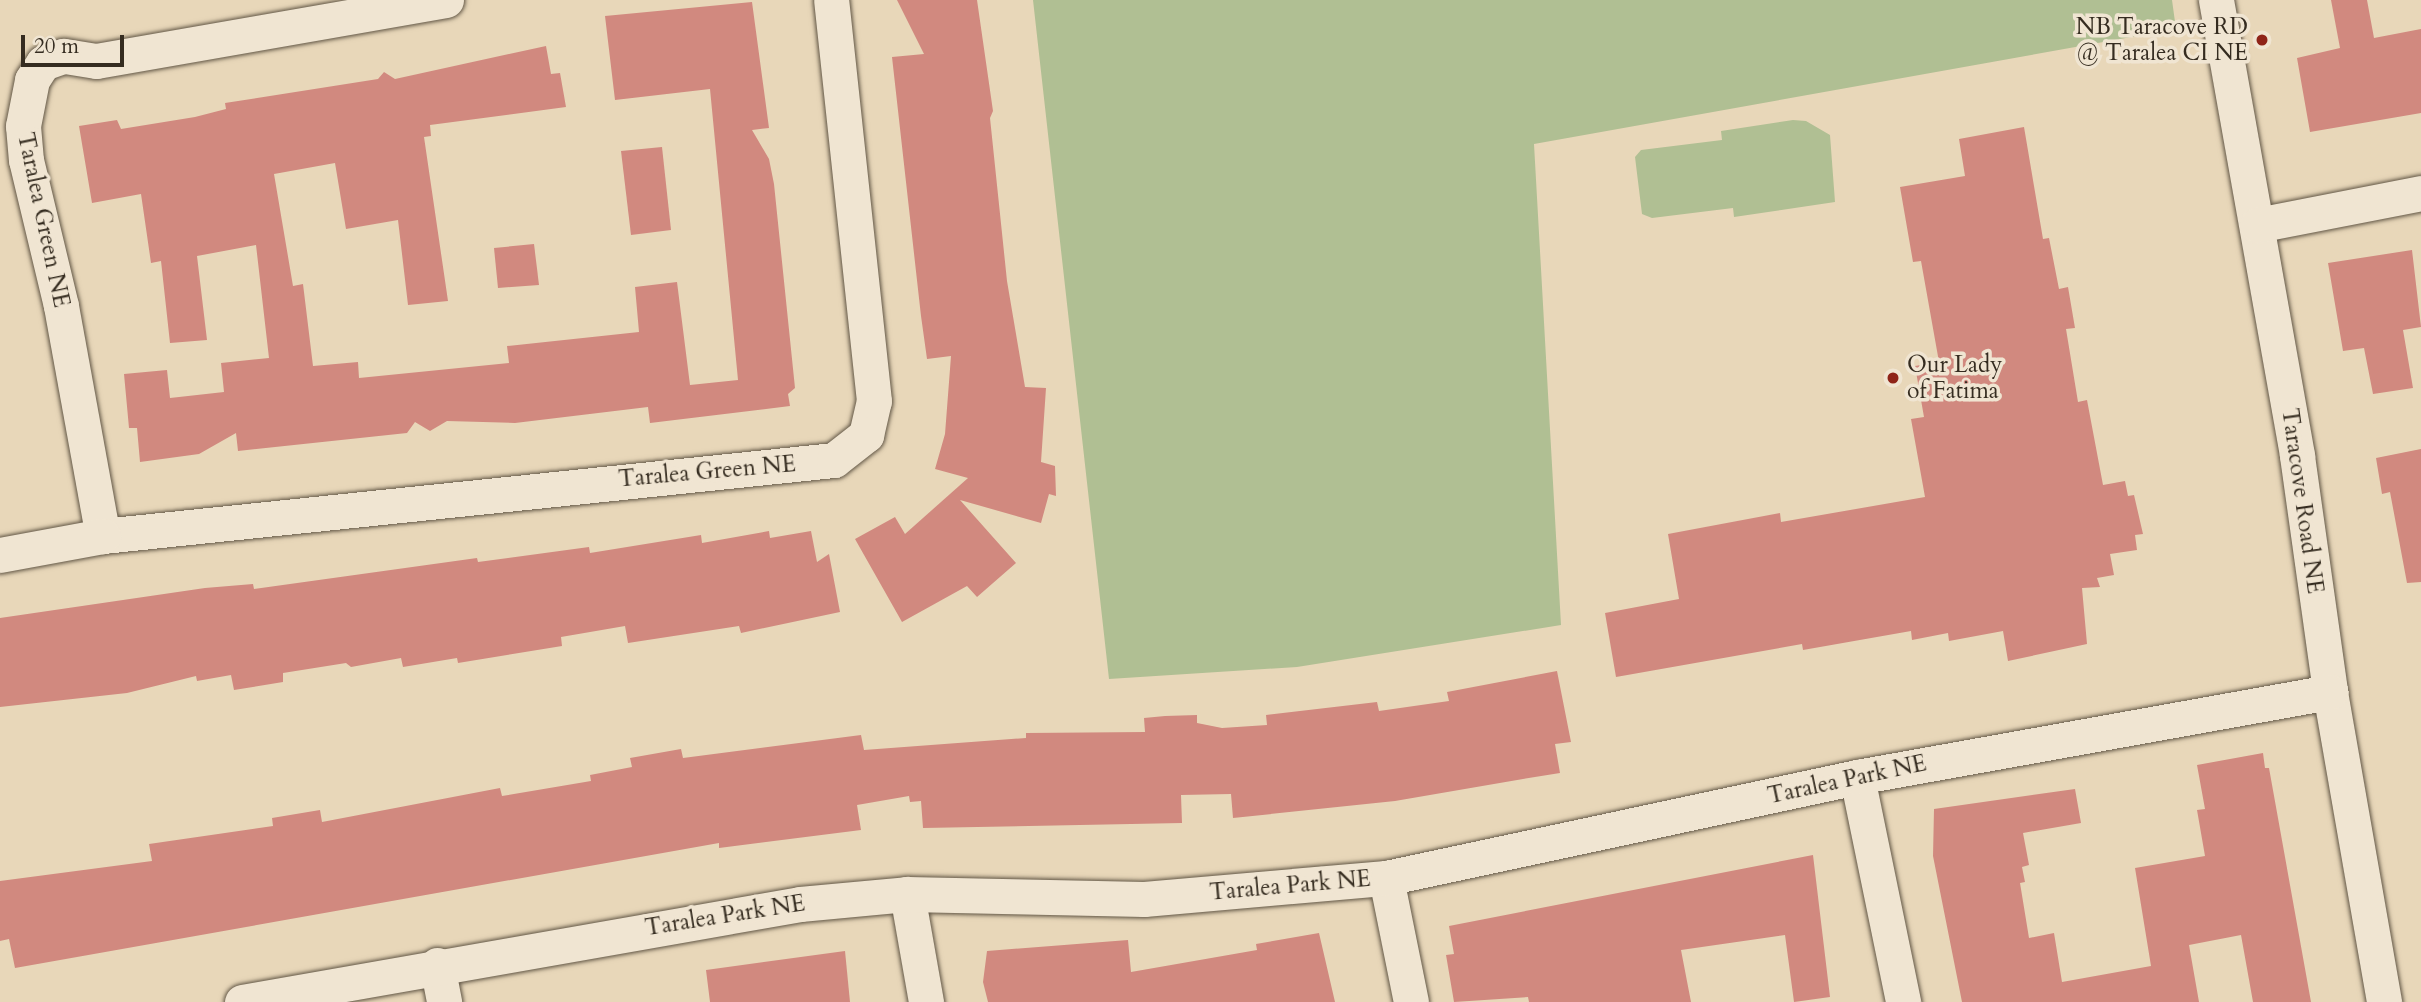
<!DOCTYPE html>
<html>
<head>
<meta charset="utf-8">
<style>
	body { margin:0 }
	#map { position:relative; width:2421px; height:1002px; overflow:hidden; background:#e8d7b9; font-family:Cardo,serif }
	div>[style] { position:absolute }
	.green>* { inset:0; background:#b0bf93 }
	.building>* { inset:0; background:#d1897f }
	.roads { filter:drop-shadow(0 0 2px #625746) drop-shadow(0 0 2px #625746) }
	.street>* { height:35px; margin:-17.5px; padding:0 17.5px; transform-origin:17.5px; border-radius:17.5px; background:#f0e5d2 }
	.dots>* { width:19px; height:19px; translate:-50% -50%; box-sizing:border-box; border:4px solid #f0e5d2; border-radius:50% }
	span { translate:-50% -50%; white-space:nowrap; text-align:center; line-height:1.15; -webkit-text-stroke:7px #f0e5d2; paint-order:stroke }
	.poi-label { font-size:23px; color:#352c20 }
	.right { translate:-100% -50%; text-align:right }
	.left { translate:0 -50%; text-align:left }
	.street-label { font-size:23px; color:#352c20 }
	.scale { position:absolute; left:21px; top:35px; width:103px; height:32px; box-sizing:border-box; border:4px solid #352c20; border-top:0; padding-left:9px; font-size:21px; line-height:24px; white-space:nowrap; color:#352c20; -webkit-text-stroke:5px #f0e5d2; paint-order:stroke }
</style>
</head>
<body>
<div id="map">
	<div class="green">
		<div style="clip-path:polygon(1033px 0,2172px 0,2176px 29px,1534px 144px,1561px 625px,1297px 667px,1109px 679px)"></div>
		<div style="clip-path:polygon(1793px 120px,1806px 121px,1830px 135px,1835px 202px,1734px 217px,1733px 208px,1652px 218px,1642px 214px,1635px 157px,1641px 150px,1722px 140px,1721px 131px)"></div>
	</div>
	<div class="building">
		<div style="clip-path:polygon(897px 0,977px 0,993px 111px,990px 118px,1007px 281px,1025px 387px,1046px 388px,1041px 462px,1055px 466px,1056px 496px,1049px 494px,1041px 523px,960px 500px,1016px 563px,977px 597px,967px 586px,902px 622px,855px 539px,895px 517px,905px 534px,968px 478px,935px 469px,945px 434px,951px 356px,927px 359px,921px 316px,892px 57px,924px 54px)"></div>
		<div style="clip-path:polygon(2331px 0,2367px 0,2374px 38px,2421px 29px,2421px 113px,2310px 132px,2297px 58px,2340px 48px)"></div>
		<div style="clip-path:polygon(752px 2px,769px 128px,752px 130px,769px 159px,774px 184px,795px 388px,788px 394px,790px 406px,650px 423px,648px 407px,515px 423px,447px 421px,430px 431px,415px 422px,407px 433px,238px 451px,236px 433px,199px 454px,140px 462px,137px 428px,129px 428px,124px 374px,167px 370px,170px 398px,224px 392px,221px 363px,269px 358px,256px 245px,197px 256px,207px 340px,170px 343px,161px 261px,151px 263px,141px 194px,92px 203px,79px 126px,117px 120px,121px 129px,195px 117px,226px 109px,225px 103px,378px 79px,384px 72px,395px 79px,546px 46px,551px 74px,560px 73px,566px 107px,430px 125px,431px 136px,424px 137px,448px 301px,408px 305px,398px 220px,346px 229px,335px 163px,274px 174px,293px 286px,303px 284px,313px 366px,358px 362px,359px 378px,509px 363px,507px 346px,639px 332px,635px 287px,677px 282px,690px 385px,738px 380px,710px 89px,615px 100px,605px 16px)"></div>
		<div style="clip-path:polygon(2024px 127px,2043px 239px,2049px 238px,2059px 289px,2068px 287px,2075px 328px,2066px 329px,2078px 402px,2087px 400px,2103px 485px,2125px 481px,2128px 496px,2134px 495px,2143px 534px,2135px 535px,2137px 550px,2110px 554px,2114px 575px,2097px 578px,2100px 587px,2082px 588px,2087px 644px,2008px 661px,2003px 631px,1949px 641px,1948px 633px,1912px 640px,1911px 631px,1803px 650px,1802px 644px,1616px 677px,1605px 613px,1679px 599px,1668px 534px,1780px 513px,1781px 522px,1925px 497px,1911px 419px,1924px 417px,1915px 366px,1939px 362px,1921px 261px,1913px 262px,1900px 187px,1965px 176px,1959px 139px)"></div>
		<div style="clip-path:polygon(662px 147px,671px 230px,631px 235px,621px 151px)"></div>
		<div style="clip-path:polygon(534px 244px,539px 285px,498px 288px,494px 248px)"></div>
		<div style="clip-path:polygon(2412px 250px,2421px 327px,2403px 330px,2413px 388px,2373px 394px,2364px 348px,2343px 351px,2328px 263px)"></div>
		<div style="clip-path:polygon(2421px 449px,2421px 582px,2407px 583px,2390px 492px,2382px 494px,2376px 458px)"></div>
		<div style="clip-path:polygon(769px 531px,770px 538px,811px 531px,817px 562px,829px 554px,840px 612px,741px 633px,739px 626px,628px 643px,625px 626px,561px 637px,562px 646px,458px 663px,457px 658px,403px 667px,401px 658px,351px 667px,346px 663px,283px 673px,283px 682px,234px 690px,231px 675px,197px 681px,196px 676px,127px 693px,0 707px,0 618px,205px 588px,253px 584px,254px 589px,477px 558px,478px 562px,589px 547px,590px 553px,701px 535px,702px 543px)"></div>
		<div style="clip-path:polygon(1557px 671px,1571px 742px,1555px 744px,1560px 773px,1523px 779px,1395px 801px,1233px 818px,1231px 794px,1181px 795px,1182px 823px,923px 828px,921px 801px,910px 802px,909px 796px,857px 805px,861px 830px,719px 848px,719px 843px,15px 968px,9px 939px,0 941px,0 881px,152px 861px,149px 844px,273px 826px,272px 818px,320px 810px,322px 822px,500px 788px,502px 796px,591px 781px,590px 775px,632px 767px,630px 758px,681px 749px,683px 758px,861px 735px,864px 750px,1026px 738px,1026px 733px,1145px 732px,1144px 718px,1165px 716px,1197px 715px,1197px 723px,1222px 728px,1267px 725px,1266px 715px,1377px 702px,1379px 711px,1449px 701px,1447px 692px)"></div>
		<div style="clip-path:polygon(2263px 753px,2265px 768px,2269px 768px,2311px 1002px,2253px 1002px,2241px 935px,2189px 945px,2199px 1002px,1962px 1002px,1933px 856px,1934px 809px,2075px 789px,2081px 823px,2023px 833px,2029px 865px,2022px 867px,2025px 882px,2020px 883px,2029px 938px,2054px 933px,2062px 982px,2151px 966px,2135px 868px,2205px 856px,2197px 810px,2205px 809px,2197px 765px)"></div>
		<div style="clip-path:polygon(1813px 855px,1830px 997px,1794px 1002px,1785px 935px,1681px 950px,1691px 1002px,1529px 1002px,1528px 997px,1454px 1002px,1446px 955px,1454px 954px,1449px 926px)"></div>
		<div style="clip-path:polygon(1319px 933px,1335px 1002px,988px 1002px,983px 982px,987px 951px,1128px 940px,1131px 972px,1257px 950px,1256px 944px)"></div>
		<div style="clip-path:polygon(845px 951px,850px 1002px,710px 1002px,706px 970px)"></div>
	</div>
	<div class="roads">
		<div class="street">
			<div style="left:446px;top:0;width:355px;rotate:170.1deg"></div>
			<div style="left:96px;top:61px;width:33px;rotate:-171deg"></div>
			<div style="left:63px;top:56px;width:21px;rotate:161deg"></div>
			<div style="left:43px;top:63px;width:20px;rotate:123deg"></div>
			<div style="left:32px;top:80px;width:47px;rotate:101.1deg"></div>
			<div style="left:23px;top:126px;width:34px;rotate:85deg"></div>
			<div style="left:26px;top:160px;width:150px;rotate:76.5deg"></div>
			<div style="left:61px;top:306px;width:234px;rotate:79.7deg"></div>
			<div style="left:103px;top:536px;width:735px;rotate:-5.94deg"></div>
			<div style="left:834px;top:460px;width:41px;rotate:-38deg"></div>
			<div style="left:866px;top:435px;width:35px;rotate:-77deg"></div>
			<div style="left:874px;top:401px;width:403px;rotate:-96.1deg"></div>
			<div style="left:2216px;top:0;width:463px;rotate:79.9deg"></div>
			<div style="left:2297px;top:456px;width:238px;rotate:82deg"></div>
			<div style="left:2330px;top:692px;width:315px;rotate:80.1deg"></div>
			<div style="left:2257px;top:225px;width:167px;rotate:-11deg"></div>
			<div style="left:0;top:555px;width:105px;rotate:-10.5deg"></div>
			<div style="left:1857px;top:777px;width:230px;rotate:78.4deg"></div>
			<div style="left:1386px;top:878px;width:126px;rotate:78.6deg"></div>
			<div style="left:907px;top:894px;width:110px;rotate:80deg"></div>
			<div style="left:437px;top:965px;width:38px;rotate:79deg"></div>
			<div style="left:242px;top:1002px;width:567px;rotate:-9.96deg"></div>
			<div style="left:800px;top:904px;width:107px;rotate:-5.3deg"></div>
			<div style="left:907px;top:894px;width:237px;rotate:1.2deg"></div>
			<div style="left:1144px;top:899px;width:243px;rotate:-5deg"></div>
			<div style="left:1386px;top:878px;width:482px;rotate:-12.1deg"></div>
			<div style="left:1857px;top:777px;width:481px;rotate:-10.2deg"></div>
		</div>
	</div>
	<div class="dots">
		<div style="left:2262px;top:40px;background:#8f2418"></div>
		<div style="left:1893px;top:378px;background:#8f2418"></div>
	</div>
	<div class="poi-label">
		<span class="right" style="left:2248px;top:40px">NB Taracove RD<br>@ Taralea CI NE</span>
		<span class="left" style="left:1907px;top:378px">Our Lady<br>of Fatima</span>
	</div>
	<div class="street-label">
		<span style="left:43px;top:220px;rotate:78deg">Taralea Green NE</span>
		<span style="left:707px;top:472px;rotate:-5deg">Taralea Green NE</span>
		<span style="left:2302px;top:501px;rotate:82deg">Taracove Road NE</span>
		<span style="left:1847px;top:780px;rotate:-12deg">Taralea Park NE</span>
		<span style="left:1290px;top:886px;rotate:-5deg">Taralea Park NE</span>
		<span style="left:725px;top:916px;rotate:-9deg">Taralea Park NE</span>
	</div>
	<div class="scale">20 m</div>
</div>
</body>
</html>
